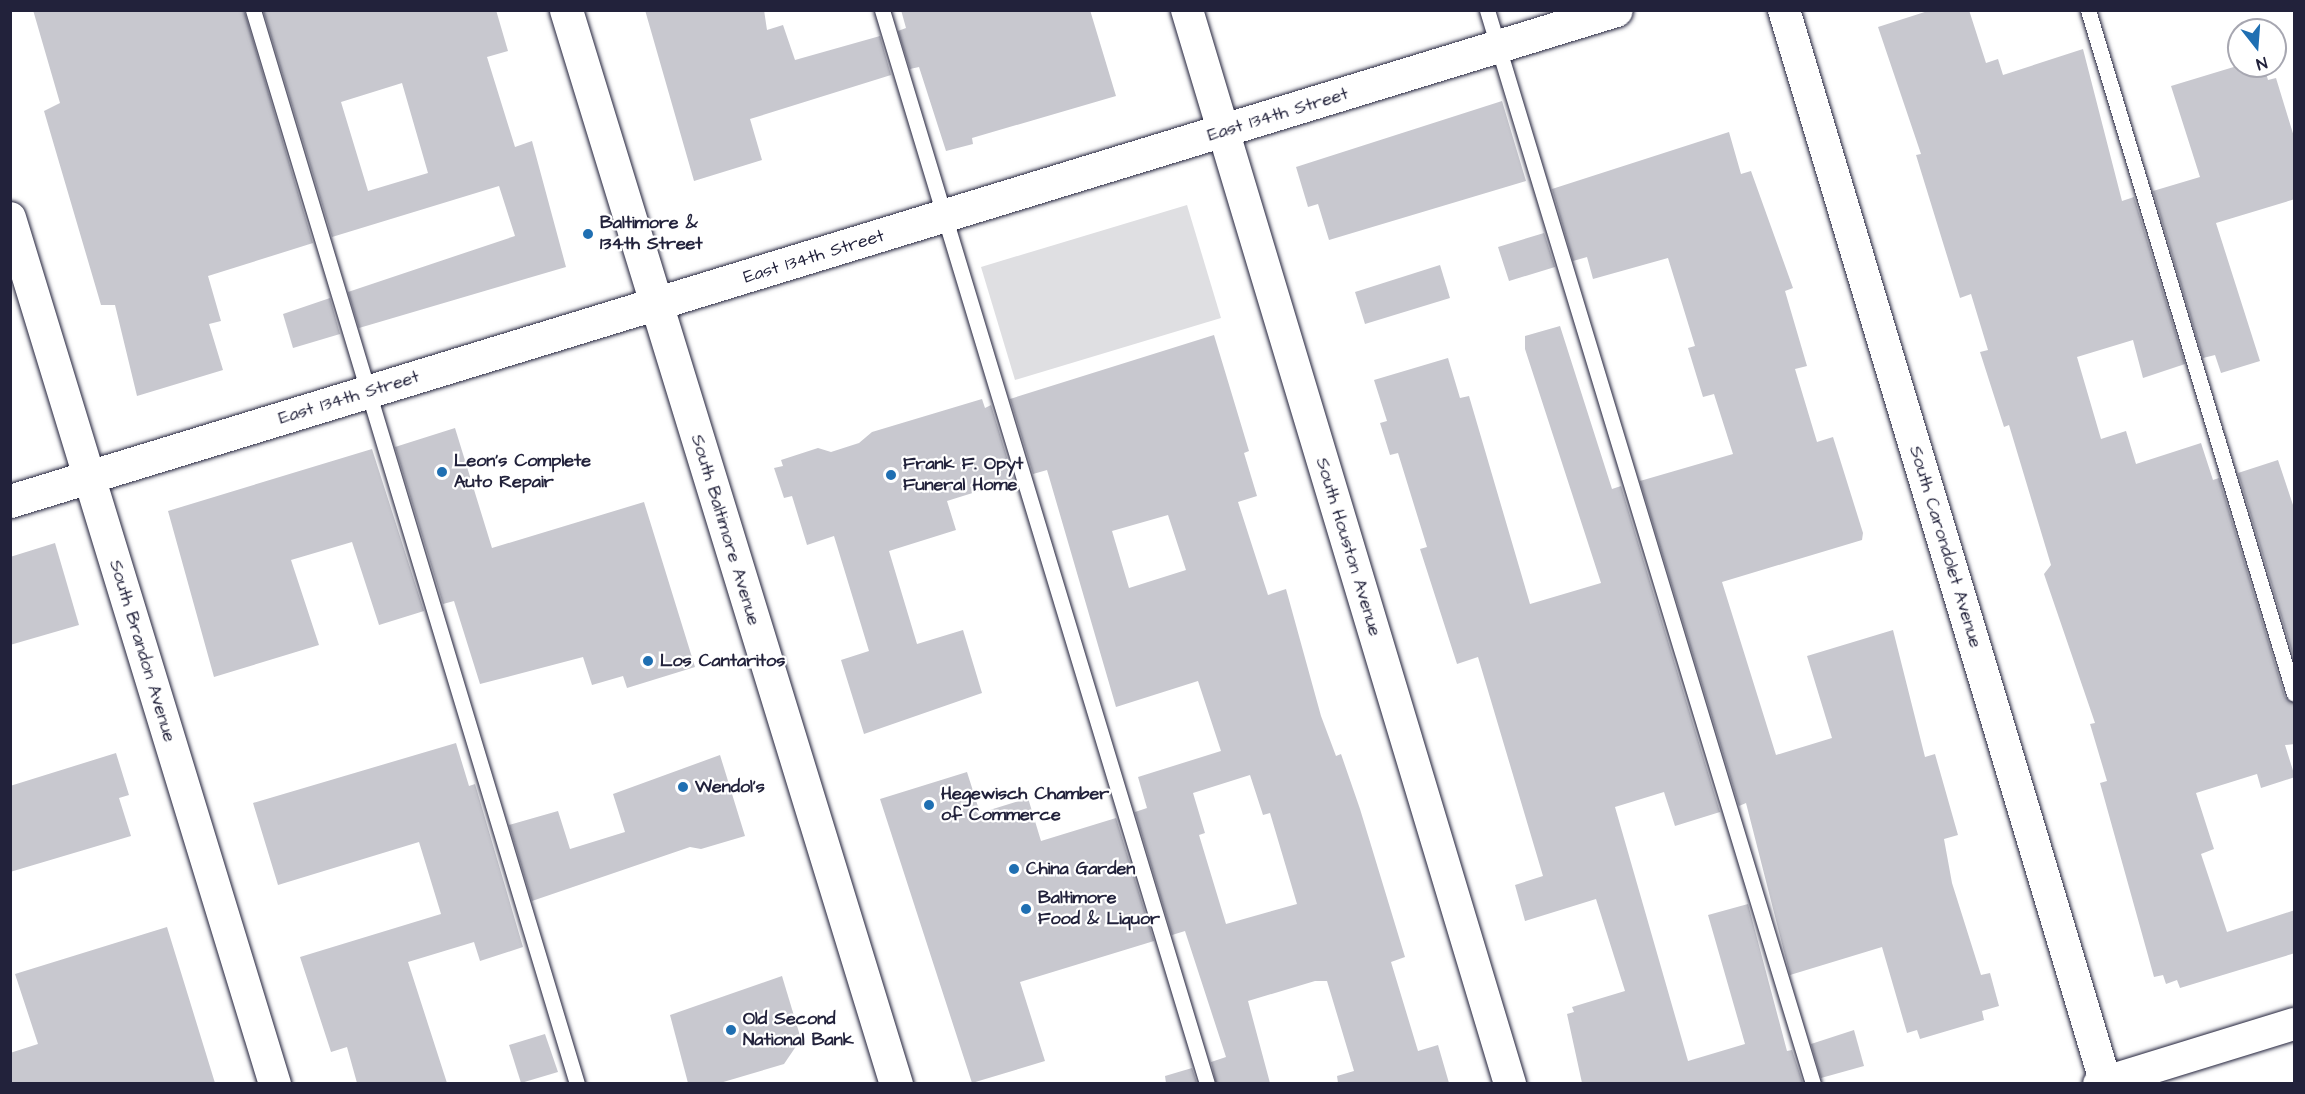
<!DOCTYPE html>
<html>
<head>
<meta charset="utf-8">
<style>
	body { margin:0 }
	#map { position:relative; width:2305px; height:1094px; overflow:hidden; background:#fff; font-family:"Architects Daughter",sans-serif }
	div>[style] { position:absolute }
	.green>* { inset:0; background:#dfdfe2 }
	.building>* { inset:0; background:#c8c8cf }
	.roads { filter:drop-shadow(0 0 2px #22223b) drop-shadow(0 0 2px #22223b) }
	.lane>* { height:15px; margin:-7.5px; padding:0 7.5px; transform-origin:7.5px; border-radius:7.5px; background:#fff }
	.street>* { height:32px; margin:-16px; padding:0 16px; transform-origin:16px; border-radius:16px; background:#fff }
	.secondary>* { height:33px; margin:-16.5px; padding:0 16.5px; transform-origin:16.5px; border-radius:16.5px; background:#fff }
	.dots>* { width:16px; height:16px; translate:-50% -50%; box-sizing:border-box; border:3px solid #fff; border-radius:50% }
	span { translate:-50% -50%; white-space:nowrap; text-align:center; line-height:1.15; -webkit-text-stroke:4.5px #fff; paint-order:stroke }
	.street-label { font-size:18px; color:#22223b }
	.poi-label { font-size:18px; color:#22223b; font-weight:700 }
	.left { translate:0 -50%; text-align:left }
	.frame { position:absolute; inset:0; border:12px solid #22223b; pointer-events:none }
	.north { position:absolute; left:2227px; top:18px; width:60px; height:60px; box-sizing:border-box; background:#fff; border:2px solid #a7a7b1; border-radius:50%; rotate:163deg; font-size:16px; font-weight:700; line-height:24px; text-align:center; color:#22223b }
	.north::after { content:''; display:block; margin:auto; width:21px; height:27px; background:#1f6fb2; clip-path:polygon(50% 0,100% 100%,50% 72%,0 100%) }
</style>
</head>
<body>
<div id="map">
	<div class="green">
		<div style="clip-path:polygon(1187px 205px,1221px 318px,1015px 380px,981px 267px)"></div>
	</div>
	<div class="building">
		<div style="clip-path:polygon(33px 10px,244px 10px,313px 243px,208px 276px,221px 321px,209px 324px,223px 370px,137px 396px,115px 305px,101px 305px,44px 111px,60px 103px)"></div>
		<div style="clip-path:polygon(evenodd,263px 10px,496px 10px,508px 51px,487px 57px,515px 147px,532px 141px,566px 267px,359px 328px,348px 292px,515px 236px,499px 186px,332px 237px,263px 10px,402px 83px,428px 173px,368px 191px,341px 102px,402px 83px)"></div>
		<div style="clip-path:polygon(645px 10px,764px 10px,767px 30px,783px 25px,795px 60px,880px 36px,891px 75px,750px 119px,762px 160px,694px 181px)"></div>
		<div style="clip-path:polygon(901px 10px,1090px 10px,1116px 96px,972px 138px,973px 144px,946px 151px,919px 67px,910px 69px,898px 31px,906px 28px)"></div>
		<div style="clip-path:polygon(1931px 10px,1969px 10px,1986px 63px,1998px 59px,2003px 75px,2083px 49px,2122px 201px,2134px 197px,2185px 364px,2143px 378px,2133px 340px,2077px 357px,2101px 439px,2126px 431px,2136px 464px,2201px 443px,2213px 480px,2219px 478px,2285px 697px,2295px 703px,2295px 744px,2285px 745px,2295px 777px,2261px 788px,2257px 774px,2196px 793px,2214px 849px,2201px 854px,2227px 932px,2295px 910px,2295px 953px,2180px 988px,2177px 980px,2166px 984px,2163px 975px,2154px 977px,2100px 783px,2107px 781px,2090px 724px,2095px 723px,2044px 574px,2051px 565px,2009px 425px,2004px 427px,1980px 352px,1988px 350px,1971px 294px,1960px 298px,1916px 155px,1921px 154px,1878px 27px)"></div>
		<div style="clip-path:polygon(2237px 66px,2264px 66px,2268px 80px,2276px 78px,2295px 140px,2295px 199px,2216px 223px,2260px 361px,2221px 373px,2215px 355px,2203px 358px,2153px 191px,2200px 177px,2171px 86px)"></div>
		<div style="clip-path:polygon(1502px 101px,1526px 181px,1329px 240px,1318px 204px,1308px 207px,1296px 167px)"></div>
		<div style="clip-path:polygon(1729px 132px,1741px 174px,1751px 171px,1793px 288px,1785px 291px,1807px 366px,1795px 369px,1817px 442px,1833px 437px,1863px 533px,1862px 540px,1722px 582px,1776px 755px,1832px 738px,1807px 656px,1893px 630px,1925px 757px,1935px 754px,1958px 835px,1944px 839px,1952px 883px,1981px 975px,1990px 973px,1999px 1006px,1982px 1011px,1984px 1020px,1920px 1039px,1917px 1030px,1907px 1033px,1882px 947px,1790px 975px,1746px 803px,1739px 806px,1640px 481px,1733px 454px,1714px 394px,1703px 397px,1688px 348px,1695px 346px,1668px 258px,1593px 279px,1587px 257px,1573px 261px,1552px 189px)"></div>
		<div style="clip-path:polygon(1532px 195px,1555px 267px,1509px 281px,1498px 247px,1544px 233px)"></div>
		<div style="clip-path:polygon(1440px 265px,1450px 298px,1365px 324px,1355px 292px)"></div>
		<div style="clip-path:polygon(330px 298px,340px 334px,293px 348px,283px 314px)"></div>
		<div style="clip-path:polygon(1560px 326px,1612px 489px,1621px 486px,1720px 812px,1675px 826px,1664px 792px,1615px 807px,1688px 1061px,1745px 1044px,1708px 915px,1748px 904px,1787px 1051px,1792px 1050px,1803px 1083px,1582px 1083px,1567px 1014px,1574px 1012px,1572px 1007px,1625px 991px,1596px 899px,1525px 921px,1515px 885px,1543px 876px,1478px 657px,1457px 664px,1420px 549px,1427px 547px,1406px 479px,1398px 453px,1390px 455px,1380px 423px,1387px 421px,1374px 380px,1448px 358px,1460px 398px,1469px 396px,1530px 604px,1601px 583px,1525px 349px,1525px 336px)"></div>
		<div style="clip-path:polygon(evenodd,1214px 335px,1249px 451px,1244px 453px,1257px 496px,1238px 502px,1268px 595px,1286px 589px,1321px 716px,1336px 756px,1341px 754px,1360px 809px,1405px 957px,1391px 962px,1418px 1051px,1438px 1045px,1449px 1083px,1338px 1083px,1337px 1076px,1354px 1071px,1327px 981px,1315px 981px,1248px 1001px,1270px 1083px,1216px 1083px,1211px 1062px,1226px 1057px,1185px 931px,1172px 935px,1135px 812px,1147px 808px,1138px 777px,1221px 751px,1198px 681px,1116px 707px,1047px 470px,1033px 474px,1010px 399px,1214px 335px,1168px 515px,1186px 570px,1129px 588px,1112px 531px,1168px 515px,1214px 335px,1250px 775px,1263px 815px,1270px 813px,1297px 904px,1226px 924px,1199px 835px,1205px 833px,1193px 793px,1250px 775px)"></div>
		<div style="clip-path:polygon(982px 399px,985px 408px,991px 405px,1014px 480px,947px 501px,956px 530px,889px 551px,917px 644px,963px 630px,982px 693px,864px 734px,841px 660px,869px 651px,834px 536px,807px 545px,792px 496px,784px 498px,774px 468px,783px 466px,781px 460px,818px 448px,831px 452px,859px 443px,872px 432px)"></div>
		<div style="clip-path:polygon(455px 428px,492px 548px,644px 502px,695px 667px,627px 688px,623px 676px,592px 685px,583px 657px,480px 684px,454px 601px,443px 604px,395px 447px)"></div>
		<div style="clip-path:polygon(372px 449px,424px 611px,379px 625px,352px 542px,291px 560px,319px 645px,214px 677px,168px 511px)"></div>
		<div style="clip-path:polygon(2278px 460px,2295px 511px,2295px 662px,2238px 473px)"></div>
		<div style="clip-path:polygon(55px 543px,79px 625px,10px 645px,10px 557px)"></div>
		<div style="clip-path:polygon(456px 743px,469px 786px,475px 784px,523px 947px,480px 961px,474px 942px,408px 962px,447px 1083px,357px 1083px,347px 1047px,331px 1052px,300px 957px,441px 914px,419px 842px,278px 885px,253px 803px)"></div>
		<div style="clip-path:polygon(116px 753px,129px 795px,119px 798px,131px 836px,10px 872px,10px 786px)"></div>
		<div style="clip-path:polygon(720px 755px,745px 836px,701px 849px,690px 847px,532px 901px,509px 825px,558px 811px,570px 849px,625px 832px,613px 794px)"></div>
		<div style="clip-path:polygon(967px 772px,980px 813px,1028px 798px,1041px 841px,1116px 818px,1154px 941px,1020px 982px,1045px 1061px,972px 1083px,880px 799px)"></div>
		<div style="clip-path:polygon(167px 927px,215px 1083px,10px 1083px,10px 1053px,38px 1044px,15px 974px)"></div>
		<div style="clip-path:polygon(782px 976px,801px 1039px,784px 1064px,720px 1083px,688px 1083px,670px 1015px)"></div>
		<div style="clip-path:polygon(1854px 1030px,1864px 1066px,1821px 1078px,1811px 1044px)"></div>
		<div style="clip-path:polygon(545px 1034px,558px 1072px,521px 1083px,509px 1045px)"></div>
		<div style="clip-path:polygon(1192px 1068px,1197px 1083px,1166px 1083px,1165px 1076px)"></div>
	</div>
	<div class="roads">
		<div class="lane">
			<div style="left:253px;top:10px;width:1122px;rotate:73.21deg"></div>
			<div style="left:882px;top:10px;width:1122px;rotate:73.16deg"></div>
			<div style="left:1487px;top:10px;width:1122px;rotate:73.11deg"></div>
			<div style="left:2088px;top:10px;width:714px;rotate:73.24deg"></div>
		</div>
		<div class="street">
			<div style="left:1187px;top:10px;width:1122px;rotate:73.26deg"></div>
			<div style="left:1784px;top:10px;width:1121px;rotate:73.31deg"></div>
			<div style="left:10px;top:218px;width:906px;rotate:72.99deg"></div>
			<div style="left:2099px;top:1084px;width:204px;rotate:-17.1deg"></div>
		</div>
		<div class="secondary">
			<div style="left:566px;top:10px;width:1124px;rotate:72.92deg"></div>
			<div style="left:10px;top:501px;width:1679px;rotate:-17deg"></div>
		</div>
	</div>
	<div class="dots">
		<div style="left:588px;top:234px;background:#1f6fb2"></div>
		<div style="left:442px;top:472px;background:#1f6fb2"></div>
		<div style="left:891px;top:475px;background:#1f6fb2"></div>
		<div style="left:648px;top:661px;background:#1f6fb2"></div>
		<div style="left:683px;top:787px;background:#1f6fb2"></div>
		<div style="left:929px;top:805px;background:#1f6fb2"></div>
		<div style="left:1014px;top:869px;background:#1f6fb2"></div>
		<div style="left:1026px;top:909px;background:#1f6fb2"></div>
		<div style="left:731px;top:1030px;background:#1f6fb2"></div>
	</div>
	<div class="street-label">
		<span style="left:1278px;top:115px;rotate:-17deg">East 134th Street</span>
		<span style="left:814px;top:257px;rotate:-17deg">East 134th Street</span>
		<span style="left:349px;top:398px;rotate:-17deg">East 134th Street</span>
		<span style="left:725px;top:530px;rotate:73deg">South Baltimore Avenue</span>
		<span style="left:1348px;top:547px;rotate:73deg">South Houston Avenue</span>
		<span style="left:1945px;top:547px;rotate:73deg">South Carondolet Avenue</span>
		<span style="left:142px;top:651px;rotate:73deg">South Brandon Avenue</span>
	</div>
	<div class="poi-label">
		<span class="left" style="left:600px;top:234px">Baltimore &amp;<br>134th Street</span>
		<span class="left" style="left:454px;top:472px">Leon's Complete<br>Auto Repair</span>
		<span class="left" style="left:903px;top:475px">Frank F. Opyt<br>Funeral Home</span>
		<span class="left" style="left:660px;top:661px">Los Cantaritos</span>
		<span class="left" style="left:695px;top:787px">Wendol's</span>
		<span class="left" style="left:941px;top:805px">Hegewisch Chamber<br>of Commerce</span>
		<span class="left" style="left:1026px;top:869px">China Garden</span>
		<span class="left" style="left:1038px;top:909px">Baltimore<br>Food &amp; Liquor</span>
		<span class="left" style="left:743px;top:1030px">Old Second<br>National Bank</span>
	</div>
	<div class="frame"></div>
	<div class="north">N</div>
</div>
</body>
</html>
